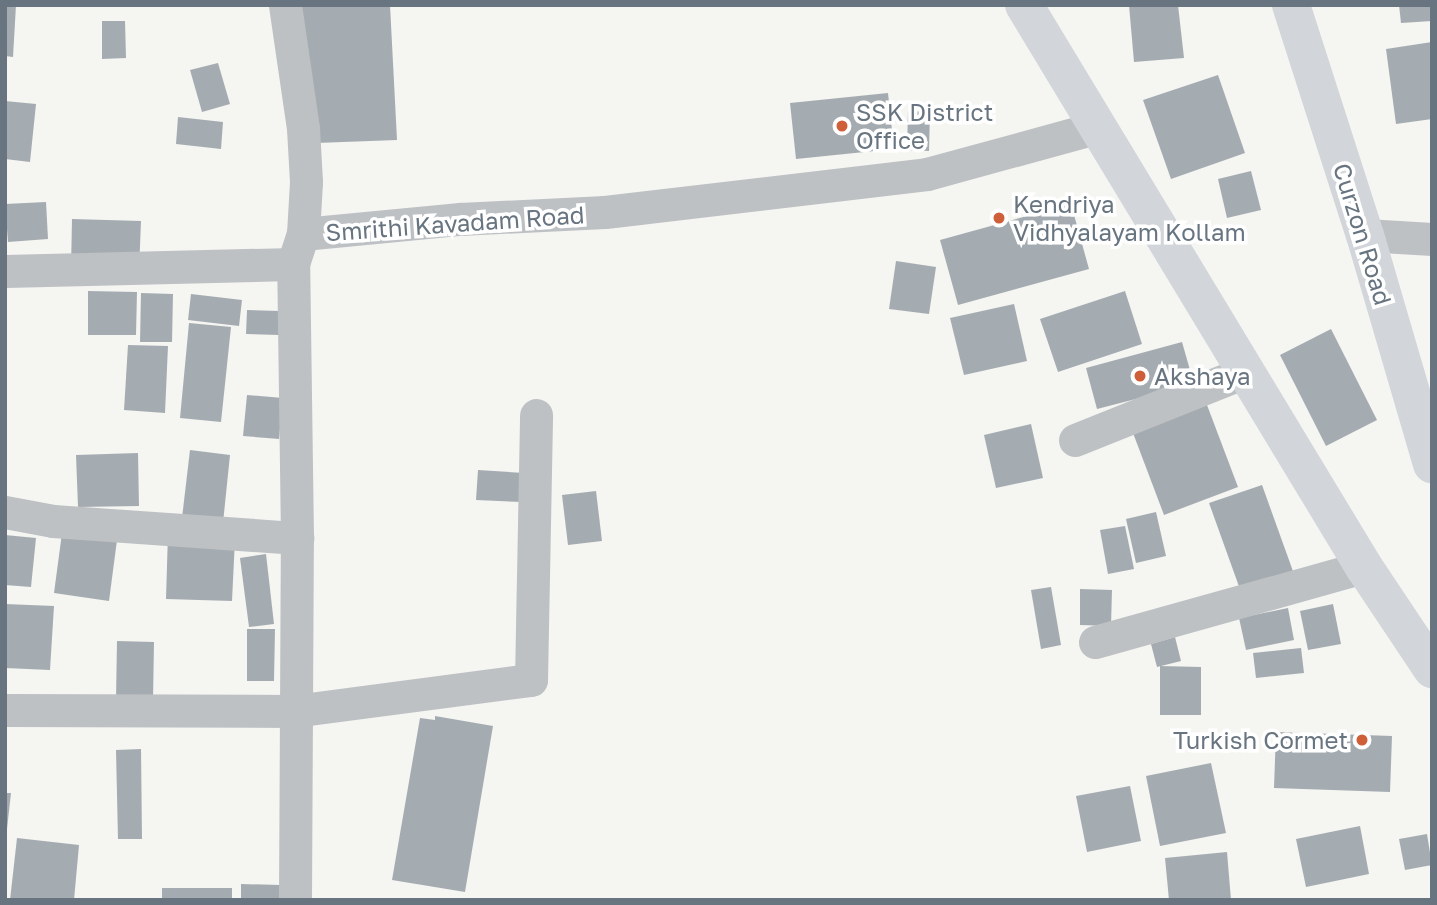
<!DOCTYPE html>
<html>
<head>
<meta charset="utf-8">
<style>
	body { margin:0 }
	#map { position:relative; width:1437px; height:905px; overflow:hidden; background:#f5f5f2; font-family:"Golos Text",sans-serif }
	div>[style] { position:absolute }
	.building>* { inset:0; background:#a5acb1 }
	.minor>* { height:33px; margin:-16.5px; padding:0 16.5px; transform-origin:16.5px; border-radius:16.5px; background:#bdc1c4 }
	.secondary>* { height:38px; margin:-19px; padding:0 19px; transform-origin:19px; border-radius:19px; background:#d2d6da }
	.primary>* { height:38px; margin:-19px; padding:0 19px; transform-origin:19px; border-radius:19px; background:#d2d6da }
	.dots>* { width:19px; height:19px; translate:-50% -50%; box-sizing:border-box; border:4px solid #fff; border-radius:50% }
	span { translate:-50% -50%; white-space:nowrap; text-align:center; line-height:1.15; -webkit-text-stroke:7px #fff; paint-order:stroke }
	.poi-label { font-size:24px; color:#687580 }
	.left { translate:0 -50%; text-align:left }
	.right { translate:-100% -50%; text-align:right }
	.street-label { font-size:24px; color:#687580 }
	.frame { position:absolute; inset:0; border:7px solid #687580; pointer-events:none }
</style>
</head>
<body>
<div id="map">
	<div class="building">
		<div style="clip-path:polygon(5px 5px,16px 5px,13px 57px,5px 56px)"></div>
		<div style="clip-path:polygon(300px 5px,390px 5px,397px 140px,316px 143px)"></div>
		<div style="clip-path:polygon(1129px 5px,1178px 5px,1184px 58px,1134px 62px)"></div>
		<div style="clip-path:polygon(1399px 5px,1432px 5px,1432px 21px,1401px 23px)"></div>
		<div style="clip-path:polygon(102px 21px,125px 21px,126px 58px,102px 59px)"></div>
		<div style="clip-path:polygon(1432px 42px,1432px 119px,1396px 124px,1386px 49px)"></div>
		<div style="clip-path:polygon(218px 63px,230px 104px,202px 112px,190px 70px)"></div>
		<div style="clip-path:polygon(1218px 75px,1245px 153px,1171px 179px,1143px 100px)"></div>
		<div style="clip-path:polygon(888px 93px,894px 149px,796px 159px,790px 103px)"></div>
		<div style="clip-path:polygon(5px 101px,36px 104px,30px 162px,5px 159px)"></div>
		<div style="clip-path:polygon(908px 111px,930px 112px,929px 151px,907px 150px)"></div>
		<div style="clip-path:polygon(178px 117px,223px 122px,221px 149px,176px 144px)"></div>
		<div style="clip-path:polygon(1251px 171px,1261px 210px,1227px 218px,1218px 179px)"></div>
		<div style="clip-path:polygon(46px 202px,48px 239px,8px 242px,5px 204px)"></div>
		<div style="clip-path:polygon(1071px 204px,1089px 269px,958px 305px,940px 240px)"></div>
		<div style="clip-path:polygon(72px 219px,141px 221px,139px 271px,71px 269px)"></div>
		<div style="clip-path:polygon(896px 261px,936px 267px,929px 314px,889px 309px)"></div>
		<div style="clip-path:polygon(88px 291px,137px 292px,136px 335px,88px 335px)"></div>
		<div style="clip-path:polygon(1125px 291px,1142px 344px,1058px 372px,1040px 319px)"></div>
		<div style="clip-path:polygon(141px 293px,173px 294px,172px 342px,140px 342px)"></div>
		<div style="clip-path:polygon(191px 294px,242px 300px,239px 326px,188px 320px)"></div>
		<div style="clip-path:polygon(1014px 304px,1027px 361px,964px 375px,950px 318px)"></div>
		<div style="clip-path:polygon(247px 310px,280px 311px,279px 335px,246px 334px)"></div>
		<div style="clip-path:polygon(189px 323px,231px 327px,221px 422px,180px 418px)"></div>
		<div style="clip-path:polygon(1331px 329px,1377px 420px,1326px 446px,1280px 355px)"></div>
		<div style="clip-path:polygon(1182px 342px,1194px 384px,1097px 409px,1086px 368px)"></div>
		<div style="clip-path:polygon(128px 345px,168px 346px,165px 413px,124px 410px)"></div>
		<div style="clip-path:polygon(247px 395px,283px 398px,279px 439px,243px 436px)"></div>
		<div style="clip-path:polygon(1207px 405px,1238px 487px,1164px 515px,1133px 433px)"></div>
		<div style="clip-path:polygon(1031px 424px,1043px 478px,996px 488px,984px 435px)"></div>
		<div style="clip-path:polygon(190px 450px,230px 455px,223px 523px,182px 518px)"></div>
		<div style="clip-path:polygon(138px 453px,139px 506px,78px 507px,76px 455px)"></div>
		<div style="clip-path:polygon(478px 470px,524px 473px,522px 502px,476px 500px)"></div>
		<div style="clip-path:polygon(1262px 485px,1294px 574px,1241px 592px,1209px 503px)"></div>
		<div style="clip-path:polygon(596px 491px,602px 541px,568px 545px,562px 495px)"></div>
		<div style="clip-path:polygon(1156px 512px,1166px 556px,1136px 563px,1126px 519px)"></div>
		<div style="clip-path:polygon(1125px 526px,1134px 569px,1108px 574px,1100px 530px)"></div>
		<div style="clip-path:polygon(62px 533px,117px 540px,109px 601px,54px 593px)"></div>
		<div style="clip-path:polygon(168px 533px,235px 539px,232px 601px,166px 599px)"></div>
		<div style="clip-path:polygon(5px 535px,36px 538px,31px 587px,5px 585px)"></div>
		<div style="clip-path:polygon(266px 554px,274px 624px,249px 627px,240px 558px)"></div>
		<div style="clip-path:polygon(1051px 587px,1061px 645px,1041px 649px,1031px 590px)"></div>
		<div style="clip-path:polygon(1080px 589px,1112px 590px,1111px 626px,1080px 625px)"></div>
		<div style="clip-path:polygon(5px 604px,54px 606px,50px 670px,5px 668px)"></div>
		<div style="clip-path:polygon(1333px 604px,1341px 644px,1308px 650px,1300px 611px)"></div>
		<div style="clip-path:polygon(1288px 608px,1294px 640px,1246px 650px,1239px 618px)"></div>
		<div style="clip-path:polygon(247px 629px,275px 629px,274px 681px,247px 681px)"></div>
		<div style="clip-path:polygon(1175px 637px,1181px 661px,1157px 667px,1151px 644px)"></div>
		<div style="clip-path:polygon(117px 641px,154px 642px,153px 700px,116px 700px)"></div>
		<div style="clip-path:polygon(1301px 648px,1304px 673px,1256px 678px,1253px 653px)"></div>
		<div style="clip-path:polygon(1160px 666px,1201px 667px,1201px 715px,1160px 715px)"></div>
		<div style="clip-path:polygon(435px 716px,493px 726px,465px 892px,392px 880px,420px 718px,435px 720px)"></div>
		<div style="clip-path:polygon(1276px 732px,1392px 736px,1390px 792px,1274px 788px)"></div>
		<div style="clip-path:polygon(141px 749px,142px 839px,118px 839px,116px 750px)"></div>
		<div style="clip-path:polygon(1211px 763px,1226px 833px,1160px 846px,1146px 776px)"></div>
		<div style="clip-path:polygon(1130px 786px,1141px 841px,1087px 852px,1076px 796px)"></div>
		<div style="clip-path:polygon(5px 793px,11px 793px,7px 829px,5px 829px)"></div>
		<div style="clip-path:polygon(1360px 826px,1369px 874px,1306px 887px,1296px 839px)"></div>
		<div style="clip-path:polygon(1427px 834px,1432px 865px,1405px 870px,1399px 839px)"></div>
		<div style="clip-path:polygon(17px 838px,79px 845px,74px 900px,10px 900px)"></div>
		<div style="clip-path:polygon(1227px 852px,1231px 900px,1169px 900px,1165px 858px)"></div>
		<div style="clip-path:polygon(241px 884px,280px 885px,280px 900px,241px 900px)"></div>
		<div style="clip-path:polygon(162px 888px,232px 888px,232px 900px,162px 900px)"></div>
	</div>
	<div class="minor">
		<div style="left:285px;top:5px;width:124px;rotate:81.7deg"></div>
		<div style="left:303px;top:128px;width:54px;rotate:86.8deg"></div>
		<div style="left:306px;top:182px;width:52px;rotate:93.3deg"></div>
		<div style="left:1365px;top:235px;width:67px;rotate:3.4deg"></div>
		<div style="left:5px;top:271px;width:288px;rotate:-1.4deg"></div>
		<div style="left:1075px;top:440px;width:183px;rotate:-21.8deg"></div>
		<div style="left:5px;top:512px;width:49px;rotate:10.6deg"></div>
		<div style="left:53px;top:521px;width:245px;rotate:4deg"></div>
		<div style="left:1095px;top:642px;width:279px;rotate:-15.6deg"></div>
		<div style="left:5px;top:710px;width:289px;rotate:0.2deg"></div>
		<div style="left:294px;top:711px;width:239px;rotate:-7.5deg"></div>
		<div style="left:531px;top:680px;width:265px;rotate:-88.9deg"></div>
		<div style="left:295px;top:900px;width:362px;rotate:-89.7deg"></div>
		<div style="left:297px;top:538px;width:274px;rotate:-90.8deg"></div>
		<div style="left:293px;top:264px;width:32px;rotate:-72deg"></div>
		<div style="left:303px;top:234px;width:158px;rotate:-5.5deg"></div>
		<div style="left:460px;top:219px;width:145px;rotate:-2.8deg"></div>
		<div style="left:605px;top:212px;width:324px;rotate:-6.7deg"></div>
		<div style="left:927px;top:174px;width:178px;rotate:-15.3deg"></div>
	</div>
	<div class="secondary">
		<div style="left:1291px;top:5px;width:242px;rotate:72.2deg"></div>
		<div style="left:1365px;top:235px;width:239px;rotate:73.7deg"></div>
	</div>
	<div class="primary">
		<div style="left:1024px;top:5px;width:657px;rotate:58.83deg"></div>
		<div style="left:1364px;top:567px;width:123px;rotate:56.3deg"></div>
	</div>
	<div class="dots">
		<div style="left:842px;top:126px;background:#ce5f39"></div>
		<div style="left:999px;top:218px;background:#ce5f39"></div>
		<div style="left:1140px;top:376px;background:#ce5f39"></div>
		<div style="left:1362px;top:740px;background:#ce5f39"></div>
	</div>
	<div class="poi-label">
		<span class="left" style="left:856px;top:126px">SSK District<br>Office</span>
		<span class="left" style="left:1013px;top:218px">Kendriya<br>Vidhyalayam Kollam</span>
		<span class="left" style="left:1154px;top:376px">Akshaya</span>
		<span class="right" style="left:1348px;top:740px">Turkish Cormet</span>
	</div>
	<div class="street-label">
		<span style="left:455px;top:223px;rotate:-4deg">Smrithi Kavadam Road</span>
		<span style="left:1363px;top:234px;rotate:73deg">Curzon Road</span>
	</div>
	<div class="frame"></div>
</div>
</body>
</html>
